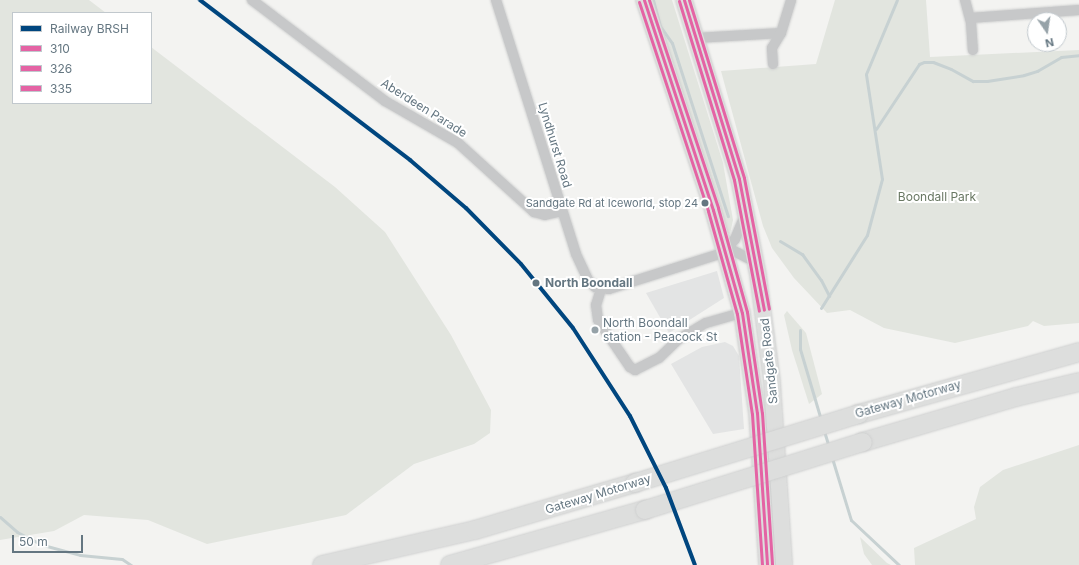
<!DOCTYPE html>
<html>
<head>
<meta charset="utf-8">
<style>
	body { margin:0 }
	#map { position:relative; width:1079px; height:565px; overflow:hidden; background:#f3f3f1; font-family:Inter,sans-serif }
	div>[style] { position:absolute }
	.built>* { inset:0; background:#e3e4e4 }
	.green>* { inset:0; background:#e2e5df }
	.stream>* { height:3px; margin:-1.5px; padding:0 1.5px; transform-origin:1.5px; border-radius:1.5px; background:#c7d1d2 }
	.roads { filter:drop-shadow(0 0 1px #cfd0d0) drop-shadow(0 0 1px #cfd0d0) }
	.minor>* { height:10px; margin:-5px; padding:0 5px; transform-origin:5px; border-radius:5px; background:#c7c8c9 }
	.trunk>* { height:16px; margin:-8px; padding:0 8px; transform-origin:8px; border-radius:8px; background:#dddedd }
	.motorway>* { height:18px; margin:-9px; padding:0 9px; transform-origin:9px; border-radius:9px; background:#dddedd }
	.bridges { filter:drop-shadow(0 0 1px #cfd0d0) drop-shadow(0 0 1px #cfd0d0) }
	.motorway-bridge>* { height:18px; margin:-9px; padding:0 9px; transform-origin:9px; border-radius:9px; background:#dddedd }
	.bus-1>* { height:3px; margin:-1.5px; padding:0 1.5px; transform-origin:1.5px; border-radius:1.5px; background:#e463a4 }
	.bus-2>* { height:3px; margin:-1.5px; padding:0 1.5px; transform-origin:1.5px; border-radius:1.5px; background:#e463a4 }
	.bus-3>* { height:3px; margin:-1.5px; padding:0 1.5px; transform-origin:1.5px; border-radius:1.5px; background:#e463a4 }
	.rail-1>* { height:4px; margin:-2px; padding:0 2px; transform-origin:2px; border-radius:2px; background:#00467f }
	.dots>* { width:11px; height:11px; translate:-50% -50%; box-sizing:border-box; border:2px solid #fff; border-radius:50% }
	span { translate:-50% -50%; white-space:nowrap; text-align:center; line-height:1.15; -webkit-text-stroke:4px #fff; paint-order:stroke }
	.bus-label { font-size:11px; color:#647681 }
	.right { translate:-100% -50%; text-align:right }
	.street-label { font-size:12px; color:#647681 }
	.park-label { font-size:12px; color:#697863 }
	.stop-label { font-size:12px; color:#647681; font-weight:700 }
	.left { translate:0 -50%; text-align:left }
	.poi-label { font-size:12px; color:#647681 }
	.legend { position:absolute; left:12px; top:12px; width:140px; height:92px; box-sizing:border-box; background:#fff; border:1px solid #c1c8cd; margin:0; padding:5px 7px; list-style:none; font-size:12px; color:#647681 }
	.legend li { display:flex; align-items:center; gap:8px; height:20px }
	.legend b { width:20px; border:1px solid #c1c8cd }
	.north { position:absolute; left:1027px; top:12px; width:40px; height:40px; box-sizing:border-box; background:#fff; border:1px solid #c1c8cd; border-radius:50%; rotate:167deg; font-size:11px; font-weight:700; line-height:16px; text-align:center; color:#647681 }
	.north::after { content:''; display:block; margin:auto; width:14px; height:18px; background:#96a2a8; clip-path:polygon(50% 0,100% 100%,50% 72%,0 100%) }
	.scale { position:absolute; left:12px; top:535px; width:71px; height:18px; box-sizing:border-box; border:2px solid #647681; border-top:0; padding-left:5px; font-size:12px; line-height:14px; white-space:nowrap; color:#647681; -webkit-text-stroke:3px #fff; paint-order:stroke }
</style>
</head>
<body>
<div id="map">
	<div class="built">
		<div style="clip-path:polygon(717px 271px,724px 298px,669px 333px,646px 293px)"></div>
		<div style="clip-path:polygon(725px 342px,733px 346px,739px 356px,744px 429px,713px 434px,671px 364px,702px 347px)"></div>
	</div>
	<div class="green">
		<div style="clip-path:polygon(0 0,89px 0,106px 13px,13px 13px,13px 103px,151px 103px,151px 47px,335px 187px,385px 232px,451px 335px,491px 410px,490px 433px,474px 444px,414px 464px,346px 515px,207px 544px,148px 520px,84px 515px,54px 531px,0 540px)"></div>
		<div style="clip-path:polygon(649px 0,672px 0,723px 163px,733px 220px,730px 234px,726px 232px)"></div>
		<div style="clip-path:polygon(835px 0,926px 0,930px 57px,1079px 50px,1079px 323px,1044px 326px,1033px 321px,1028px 326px,955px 343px,884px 328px,850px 310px,827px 313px,794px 278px,772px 248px,763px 226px,721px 71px,816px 64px)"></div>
		<div style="clip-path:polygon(787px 311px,806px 333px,822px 394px,809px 404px,792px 350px,784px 315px)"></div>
		<div style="clip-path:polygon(1079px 445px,1079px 565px,915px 565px,914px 548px,976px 519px,974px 507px,980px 487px,1003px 470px)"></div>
		<div style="clip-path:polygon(860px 537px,887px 563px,891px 565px,872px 565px,864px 554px)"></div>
	</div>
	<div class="stream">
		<div style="left:653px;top:0;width:27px;rotate:75deg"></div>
		<div style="left:660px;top:26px;width:21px;rotate:55deg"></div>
		<div style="left:672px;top:43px;width:182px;rotate:72.1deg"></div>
		<div style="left:876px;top:129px;width:78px;rotate:-56.5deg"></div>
		<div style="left:919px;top:64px;width:5px;rotate:-22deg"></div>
		<div style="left:924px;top:62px;width:9px"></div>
		<div style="left:933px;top:62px;width:19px;rotate:21deg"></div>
		<div style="left:951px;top:69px;width:25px;rotate:29deg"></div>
		<div style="left:973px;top:81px;width:14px"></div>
		<div style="left:987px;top:81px;width:37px;rotate:-9deg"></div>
		<div style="left:1024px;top:75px;width:14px;rotate:-17deg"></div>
		<div style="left:1037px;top:71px;width:28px;rotate:-30deg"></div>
		<div style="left:1061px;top:57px;width:18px;rotate:-6deg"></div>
		<div style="left:780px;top:241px;width:26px;rotate:31deg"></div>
		<div style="left:802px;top:254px;width:32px;rotate:54deg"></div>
		<div style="left:821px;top:280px;width:18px;rotate:63deg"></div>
		<div style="left:821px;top:308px;width:86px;rotate:-57.8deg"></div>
		<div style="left:867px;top:235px;width:58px;rotate:-75deg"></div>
		<div style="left:882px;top:179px;width:106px;rotate:-98.7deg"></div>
		<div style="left:866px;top:74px;width:80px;rotate:-67.3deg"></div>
		<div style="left:800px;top:330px;width:19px;rotate:90deg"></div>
		<div style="left:800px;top:349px;width:74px;rotate:73.5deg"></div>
		<div style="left:824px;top:431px;width:17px;rotate:73deg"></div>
		<div style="left:832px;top:458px;width:65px;rotate:73deg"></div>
		<div style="left:851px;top:520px;width:66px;rotate:43.2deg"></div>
		<div style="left:0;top:517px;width:23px;rotate:41deg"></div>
		<div style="left:17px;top:532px;width:29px;rotate:27deg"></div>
		<div style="left:43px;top:545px;width:38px;rotate:15deg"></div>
		<div style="left:80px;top:555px;width:42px;rotate:5.4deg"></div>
		<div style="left:122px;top:559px;width:11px;rotate:34deg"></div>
	</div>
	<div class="roads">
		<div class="minor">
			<div style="left:252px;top:0;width:167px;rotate:37.2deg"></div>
			<div style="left:385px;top:101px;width:84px;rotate:29.9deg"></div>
			<div style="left:458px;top:143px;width:103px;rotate:42.2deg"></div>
			<div style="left:534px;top:212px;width:11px;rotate:15deg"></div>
			<div style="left:545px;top:215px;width:17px;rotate:-13deg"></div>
			<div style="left:496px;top:0;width:266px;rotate:72.5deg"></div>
			<div style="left:576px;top:254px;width:29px;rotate:65deg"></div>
			<div style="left:588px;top:280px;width:10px;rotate:45deg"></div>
			<div style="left:595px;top:287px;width:14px;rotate:8deg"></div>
			<div style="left:609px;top:289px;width:129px;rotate:-17.6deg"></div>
			<div style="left:732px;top:250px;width:27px;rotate:27deg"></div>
			<div style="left:965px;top:0;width:24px;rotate:75deg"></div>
			<div style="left:971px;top:23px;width:27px;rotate:86deg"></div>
			<div style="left:970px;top:18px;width:109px;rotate:-4.2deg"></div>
			<div style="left:696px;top:38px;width:85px;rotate:-3.4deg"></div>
			<div style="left:781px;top:33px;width:34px;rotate:-73deg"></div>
			<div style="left:773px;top:64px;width:16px;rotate:-94deg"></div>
			<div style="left:772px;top:48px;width:17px;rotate:-59deg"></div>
			<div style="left:724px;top:251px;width:16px;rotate:-47deg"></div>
			<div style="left:735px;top:239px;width:28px;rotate:-67deg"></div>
			<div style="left:601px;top:289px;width:17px;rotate:107deg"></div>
			<div style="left:596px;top:305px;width:15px;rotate:82deg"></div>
			<div style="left:598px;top:320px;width:57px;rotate:55.8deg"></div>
			<div style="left:630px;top:367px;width:6px;rotate:31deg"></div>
			<div style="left:635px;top:370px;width:27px;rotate:-27deg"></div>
			<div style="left:659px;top:358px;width:28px;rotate:-44deg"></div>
			<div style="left:679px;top:339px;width:31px;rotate:-31deg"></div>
			<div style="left:706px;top:323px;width:37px;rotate:-16deg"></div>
		</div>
		<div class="trunk">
			<div style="left:644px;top:0;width:221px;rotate:71.8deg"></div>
			<div style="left:713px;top:210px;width:107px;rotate:74.3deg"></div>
			<div style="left:742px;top:313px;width:101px;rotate:81.5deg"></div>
			<div style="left:757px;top:413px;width:152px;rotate:86.2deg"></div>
			<div style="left:684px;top:0;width:187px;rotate:72.9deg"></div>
			<div style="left:739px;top:179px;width:98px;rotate:78.8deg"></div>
			<div style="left:758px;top:275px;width:108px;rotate:82.5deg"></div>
			<div style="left:772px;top:382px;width:183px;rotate:86.2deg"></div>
		</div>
		<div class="motorway">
			<div style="left:859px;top:414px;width:229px;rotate:-15.7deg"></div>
			<div style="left:863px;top:442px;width:159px;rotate:-16.4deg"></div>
			<div style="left:1016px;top:397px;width:65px;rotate:-13.4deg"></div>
			<div style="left:322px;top:565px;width:157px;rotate:-12.9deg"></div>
			<div style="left:475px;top:530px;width:167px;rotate:-16.4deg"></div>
			<div style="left:450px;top:565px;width:203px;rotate:-15.8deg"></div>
		</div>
	</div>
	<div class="bridges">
		<div class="motorway-bridge">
			<div style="left:635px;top:483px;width:234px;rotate:-17.1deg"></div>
			<div style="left:645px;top:510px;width:228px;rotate:-17.3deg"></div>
		</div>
	</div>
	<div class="bus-1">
		<div style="left:644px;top:0;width:221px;rotate:71.8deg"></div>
		<div style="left:713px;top:210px;width:107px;rotate:74.3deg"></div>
		<div style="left:742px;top:313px;width:101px;rotate:81.5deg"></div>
		<div style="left:757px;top:413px;width:152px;rotate:86.2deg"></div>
		<div style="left:684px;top:0;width:187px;rotate:72.9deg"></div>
		<div style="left:739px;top:179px;width:133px;rotate:79.2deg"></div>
	</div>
	<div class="bus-2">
		<div style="left:679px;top:1px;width:187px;rotate:72.9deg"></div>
		<div style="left:734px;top:180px;width:133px;rotate:79.2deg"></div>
		<div style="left:639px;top:2px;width:220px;rotate:71.7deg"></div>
		<div style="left:708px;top:211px;width:107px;rotate:74.3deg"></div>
		<div style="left:737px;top:314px;width:101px;rotate:81.5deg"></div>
		<div style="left:752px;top:414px;width:151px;rotate:86.2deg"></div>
	</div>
	<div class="bus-3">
		<div style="left:649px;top:0;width:219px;rotate:71.6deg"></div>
		<div style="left:718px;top:208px;width:108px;rotate:74.4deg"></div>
		<div style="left:747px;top:312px;width:102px;rotate:81.6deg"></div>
		<div style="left:762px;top:413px;width:152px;rotate:86.2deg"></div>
		<div style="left:689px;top:0;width:186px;rotate:72.8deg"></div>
		<div style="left:744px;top:178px;width:133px;rotate:79.2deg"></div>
	</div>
	<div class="rail-1">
		<div style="left:200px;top:0;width:264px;rotate:37.3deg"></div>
		<div style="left:410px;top:160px;width:74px;rotate:40.6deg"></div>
		<div style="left:466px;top:208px;width:78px;rotate:45.5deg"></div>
		<div style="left:521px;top:264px;width:82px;rotate:50.9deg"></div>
		<div style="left:573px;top:328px;width:105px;rotate:57.1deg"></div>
		<div style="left:630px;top:416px;width:80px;rotate:63.4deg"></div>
		<div style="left:666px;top:488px;width:82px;rotate:69.4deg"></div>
	</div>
	<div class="dots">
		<div style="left:705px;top:203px;background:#647681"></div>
		<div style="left:536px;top:283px;background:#647681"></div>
		<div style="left:595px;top:330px;background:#96a2a8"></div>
	</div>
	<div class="bus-label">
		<span class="right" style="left:698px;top:203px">Sandgate Rd at Iceworld, stop 24</span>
	</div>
	<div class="street-label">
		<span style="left:424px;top:108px;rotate:32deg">Aberdeen Parade</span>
		<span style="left:555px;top:145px;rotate:73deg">Lyndhurst Road</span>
		<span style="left:769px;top:361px;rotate:-96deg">Sandgate Road</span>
		<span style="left:908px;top:399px;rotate:-16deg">Gateway Motorway</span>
		<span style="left:598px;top:494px;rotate:-17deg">Gateway Motorway</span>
	</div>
	<div class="park-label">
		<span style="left:937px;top:197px">Boondall Park</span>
	</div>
	<div class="stop-label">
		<span class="left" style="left:545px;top:283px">North Boondall</span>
	</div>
	<div class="poi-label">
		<span class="left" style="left:603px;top:330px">North Boondall<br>station - Peacock St</span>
	</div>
	<ul class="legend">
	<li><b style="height:5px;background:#00467f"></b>Railway BRSH</li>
	<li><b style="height:5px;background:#e463a4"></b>310</li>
	<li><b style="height:5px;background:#e463a4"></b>326</li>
	<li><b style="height:5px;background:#e463a4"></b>335</li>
	</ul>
	<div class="north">N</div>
	<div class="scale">50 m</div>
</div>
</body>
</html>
